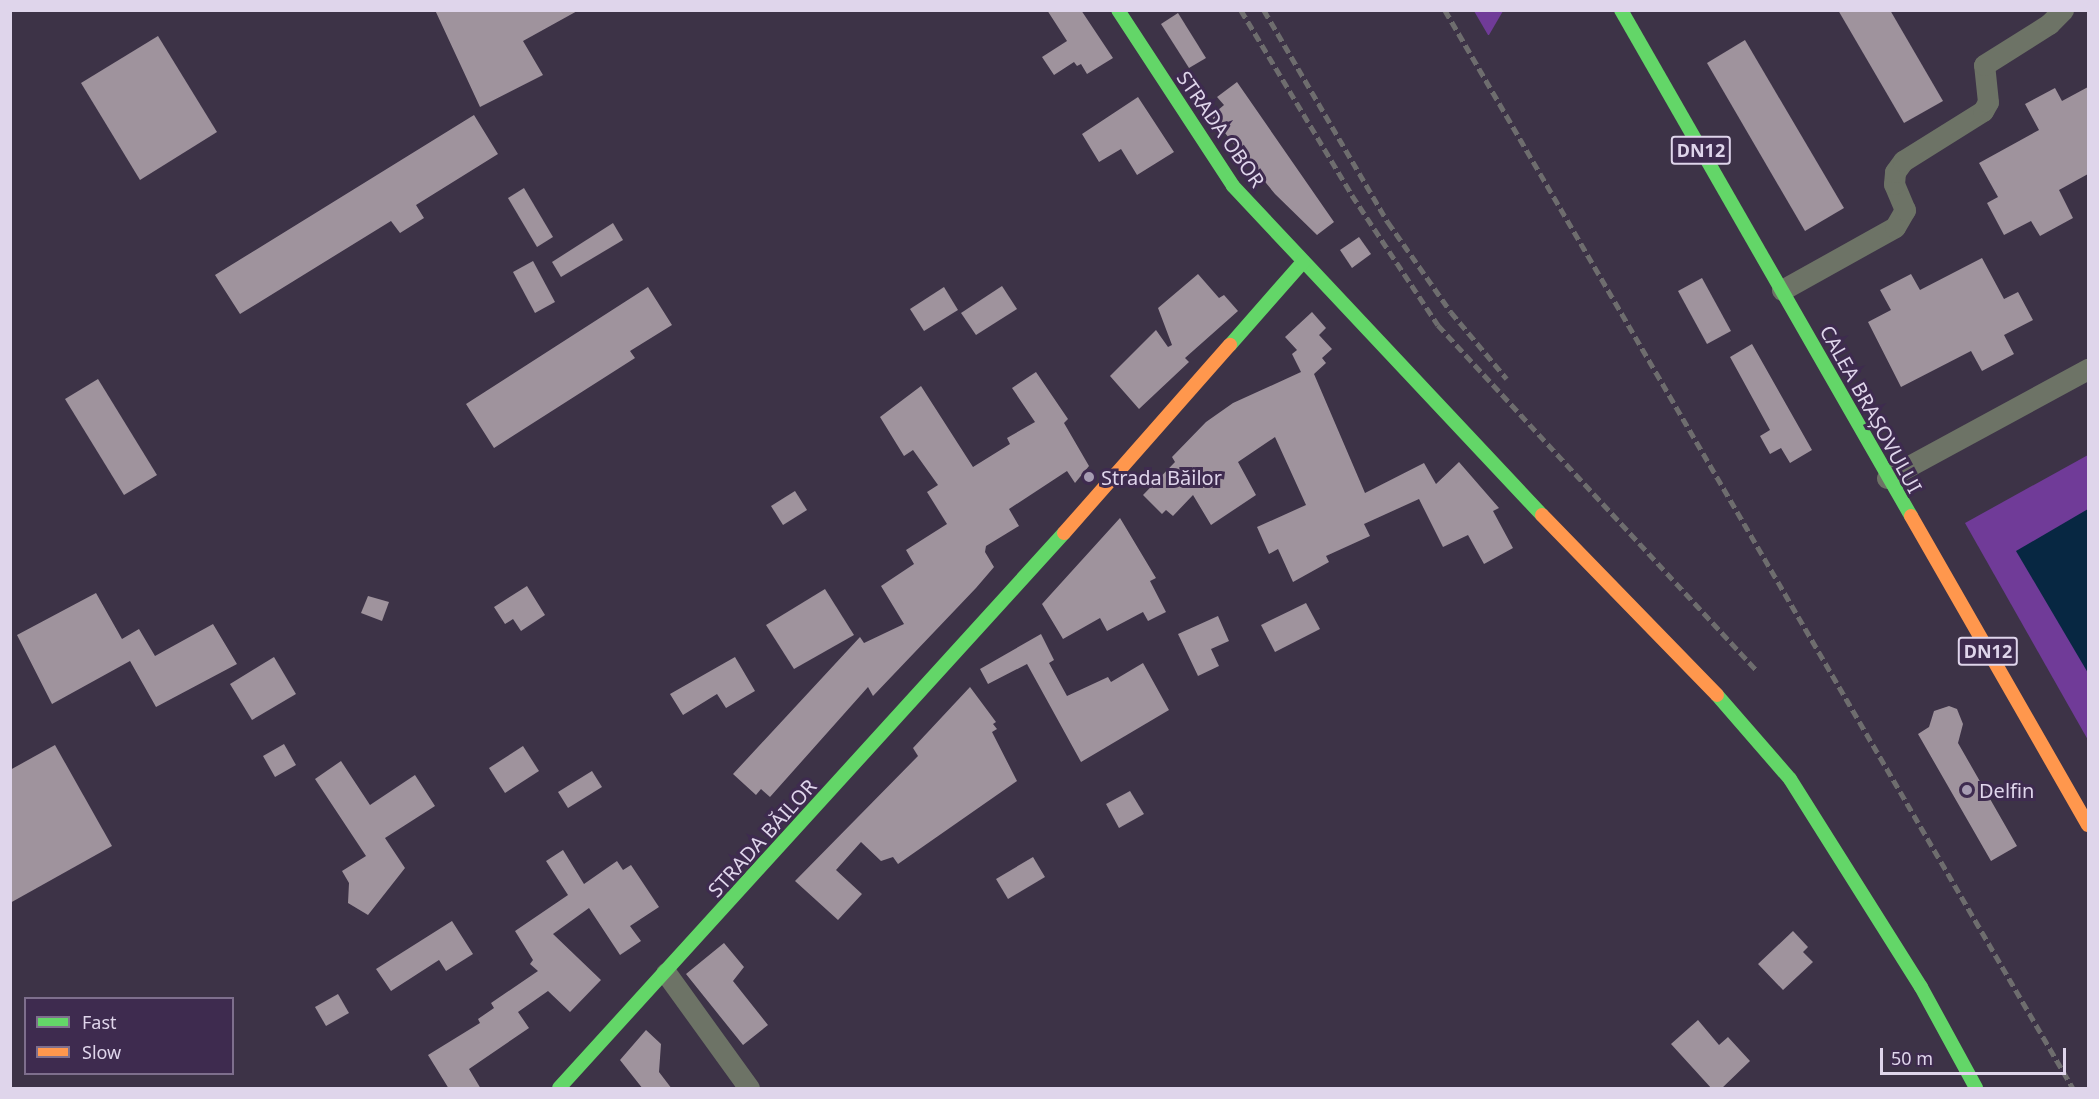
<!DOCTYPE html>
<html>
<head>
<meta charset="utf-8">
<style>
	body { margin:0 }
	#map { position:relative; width:2099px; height:1099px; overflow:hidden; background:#3d3347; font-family:"Noto Sans",sans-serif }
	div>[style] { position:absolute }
	.green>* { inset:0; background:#703b98 }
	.water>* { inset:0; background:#072742 }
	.building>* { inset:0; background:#9f939d }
	.street>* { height:21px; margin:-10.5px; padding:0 10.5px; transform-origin:10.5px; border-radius:10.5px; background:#6d7366 }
	.fast>* { height:14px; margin:-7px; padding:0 7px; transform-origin:7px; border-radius:7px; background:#63d668 }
	.slow>* { height:14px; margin:-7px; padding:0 7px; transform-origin:7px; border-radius:7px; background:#ff974d }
	.rail>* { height:4.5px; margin-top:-2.25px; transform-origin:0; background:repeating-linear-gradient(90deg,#6e6d6e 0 9px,transparent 0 13.5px) }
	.dots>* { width:16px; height:16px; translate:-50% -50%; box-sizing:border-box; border:3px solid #3e2b4f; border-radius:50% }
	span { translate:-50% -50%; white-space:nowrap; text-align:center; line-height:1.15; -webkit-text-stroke:6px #3e2b4f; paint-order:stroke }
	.shield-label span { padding:2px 4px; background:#3e2b4f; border:2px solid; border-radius:4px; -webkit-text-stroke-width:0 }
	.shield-label { font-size:18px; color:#dfd5eb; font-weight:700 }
	.street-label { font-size:20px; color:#dfd5eb }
	.poi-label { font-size:20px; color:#dfd5eb }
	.left { translate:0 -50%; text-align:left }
	.frame { position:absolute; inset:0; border:12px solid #dfd5eb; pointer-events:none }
	.legend { position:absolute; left:24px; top:997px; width:210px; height:78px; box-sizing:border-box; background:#3e2b4f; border:2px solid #7e6f8d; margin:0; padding:8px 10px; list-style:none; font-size:18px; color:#dfd5eb }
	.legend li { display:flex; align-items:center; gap:12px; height:30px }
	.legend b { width:30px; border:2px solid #7e6f8d }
	.scale { position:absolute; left:1880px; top:1048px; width:186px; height:27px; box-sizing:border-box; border:3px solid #dfd5eb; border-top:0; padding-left:8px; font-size:18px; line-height:21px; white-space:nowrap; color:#dfd5eb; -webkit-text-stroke:4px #3e2b4f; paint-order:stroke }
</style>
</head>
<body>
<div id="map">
	<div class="green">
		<div style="clip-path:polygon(1474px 11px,1503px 11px,1489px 35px,1488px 35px)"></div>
		<div style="clip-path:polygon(2088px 455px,2088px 740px,1965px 523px)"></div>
	</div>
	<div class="water">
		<div style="clip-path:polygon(2088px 509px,2088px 673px,2016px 551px)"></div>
	</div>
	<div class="building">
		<div style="clip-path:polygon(435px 10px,579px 10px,523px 41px,543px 75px,480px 107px)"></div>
		<div style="clip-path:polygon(1047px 10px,1081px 10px,1113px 58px,1087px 74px,1081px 64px,1077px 66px,1074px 62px,1054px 75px,1042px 57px,1067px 41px)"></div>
		<div style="clip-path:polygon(1838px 10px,1890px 10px,1943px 101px,1904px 123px)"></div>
		<div style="clip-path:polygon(1178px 13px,1206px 58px,1189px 68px,1161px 24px)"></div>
		<div style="clip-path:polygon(158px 36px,217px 132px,140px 180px,81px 83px)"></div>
		<div style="clip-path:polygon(1745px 40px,1844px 208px,1805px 231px,1707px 63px)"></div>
		<div style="clip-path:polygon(1237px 82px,1334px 222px,1317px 235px,1275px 194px,1211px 116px,1224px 105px,1217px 97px)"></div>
		<div style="clip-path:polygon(2088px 87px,2088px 174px,2059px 190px,2073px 218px,2040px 236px,2031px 221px,2004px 235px,1987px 203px,1998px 197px,1979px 163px,2039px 130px,2025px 104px,2055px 88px,2062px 101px)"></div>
		<div style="clip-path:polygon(1138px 97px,1174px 152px,1137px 175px,1121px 149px,1099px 162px,1082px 134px)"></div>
		<div style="clip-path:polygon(474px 115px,498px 154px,416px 205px,424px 218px,400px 233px,391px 221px,240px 314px,215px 275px)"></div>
		<div style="clip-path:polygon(524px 188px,553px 237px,537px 247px,508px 198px)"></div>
		<div style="clip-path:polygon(613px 223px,623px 240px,561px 277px,552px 262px)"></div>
		<div style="clip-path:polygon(1359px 237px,1371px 254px,1352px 268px,1340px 250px)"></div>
		<div style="clip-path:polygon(1982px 258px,2004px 299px,2018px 292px,2033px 320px,2004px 335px,2014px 354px,1982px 371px,1971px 351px,1901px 387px,1868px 322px,1891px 310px,1880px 290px,1911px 274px,1920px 290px)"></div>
		<div style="clip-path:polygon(533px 261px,555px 302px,535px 313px,513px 272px)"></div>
		<div style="clip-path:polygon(1198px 274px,1219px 298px,1224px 295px,1238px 311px,1185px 358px,1189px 362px,1139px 409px,1110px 376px,1156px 330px,1168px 347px,1172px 345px,1158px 308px)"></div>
		<div style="clip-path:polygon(1702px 278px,1731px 331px,1707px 344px,1678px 291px)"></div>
		<div style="clip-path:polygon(1002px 286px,1017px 309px,976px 335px,961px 313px)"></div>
		<div style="clip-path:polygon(648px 287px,672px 325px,630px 351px,635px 358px,494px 448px,466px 404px)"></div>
		<div style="clip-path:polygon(944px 287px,958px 310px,924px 331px,910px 309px)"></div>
		<div style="clip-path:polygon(1312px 312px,1326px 328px,1319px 335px,1332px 349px,1322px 358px,1326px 363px,1314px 374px,1365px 493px,1424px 463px,1436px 484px,1459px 462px,1499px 508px,1493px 511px,1513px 548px,1484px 564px,1468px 535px,1443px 547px,1419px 499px,1364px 524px,1370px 536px,1326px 556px,1329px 562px,1293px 582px,1278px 549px,1269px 554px,1257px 527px,1306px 505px,1275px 437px,1238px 462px,1256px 495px,1211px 525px,1193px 495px,1173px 516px,1166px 510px,1162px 514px,1143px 495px,1175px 462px,1172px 457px,1206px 422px,1233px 403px,1301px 372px,1292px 354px,1297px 350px,1285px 337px)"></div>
		<div style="clip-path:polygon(1752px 344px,1812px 450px,1790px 463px,1781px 448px,1770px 454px,1760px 436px,1770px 430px,1730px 357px)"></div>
		<div style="clip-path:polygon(1036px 372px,1068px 419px,1064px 423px,1089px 466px,1075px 483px,1067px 471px,1009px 509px,1019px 526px,986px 546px,985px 552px,994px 567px,976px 588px,873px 696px,868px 687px,770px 797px,761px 789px,756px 795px,733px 774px,860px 637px,864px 643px,904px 624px,881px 586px,914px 564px,906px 550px,947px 524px,927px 492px,938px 485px,913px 450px,904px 456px,880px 417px,921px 386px,973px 467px,1010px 444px,1007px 438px,1035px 422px,1012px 388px)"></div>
		<div style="clip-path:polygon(98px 379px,157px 475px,124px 495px,65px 399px)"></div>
		<div style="clip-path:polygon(795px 491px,807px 510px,783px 525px,771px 506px)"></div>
		<div style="clip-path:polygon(1120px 518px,1156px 578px,1150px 581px,1166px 612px,1148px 621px,1143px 612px,1107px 631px,1100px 618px,1063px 639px,1042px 604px)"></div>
		<div style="clip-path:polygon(527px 586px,545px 615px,521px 631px,513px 619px,505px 624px,494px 607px)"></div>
		<div style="clip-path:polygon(825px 589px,854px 635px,794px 669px,766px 625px)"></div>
		<div style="clip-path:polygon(96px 593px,122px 639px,139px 629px,155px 656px,213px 624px,237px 664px,156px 707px,130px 661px,52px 704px,17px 635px)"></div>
		<div style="clip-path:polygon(368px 596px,389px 602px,382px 621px,361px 613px)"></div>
		<div style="clip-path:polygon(1306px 603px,1320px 629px,1275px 652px,1261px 625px)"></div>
		<div style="clip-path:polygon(1218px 616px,1229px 641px,1211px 649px,1219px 666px,1198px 676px,1178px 634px)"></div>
		<div style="clip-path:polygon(1041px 634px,1054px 660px,1049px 663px,1067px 696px,1108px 677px,1111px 682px,1143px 663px,1169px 710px,1081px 762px,1027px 664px,988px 684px,980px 669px)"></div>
		<div style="clip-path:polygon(274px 657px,296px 694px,252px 720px,230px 684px)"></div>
		<div style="clip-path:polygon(735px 657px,755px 691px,726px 708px,717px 694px,683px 715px,670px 694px)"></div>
		<div style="clip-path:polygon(970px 687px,996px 722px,993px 724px,997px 729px,992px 732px,1017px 781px,898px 864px,893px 857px,881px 861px,861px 842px,836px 870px,862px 894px,838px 920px,795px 881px,918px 756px,913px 748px)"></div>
		<div style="clip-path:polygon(1949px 706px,1957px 709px,1963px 724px,1958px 743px,2017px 846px,1991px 861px,1918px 734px,1929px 727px,1934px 711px)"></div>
		<div style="clip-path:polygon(284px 744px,296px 765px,275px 777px,263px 756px)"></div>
		<div style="clip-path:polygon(55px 745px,112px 846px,10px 903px,10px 770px)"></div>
		<div style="clip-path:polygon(523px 746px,539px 771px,505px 793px,489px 768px)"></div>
		<div style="clip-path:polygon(341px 761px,370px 805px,415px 775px,435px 806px,385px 838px,405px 868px,368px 915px,348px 903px,349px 883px,342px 871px,366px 856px,315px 779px)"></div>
		<div style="clip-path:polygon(592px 771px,602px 787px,568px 808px,558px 792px)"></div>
		<div style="clip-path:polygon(1130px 791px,1144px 814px,1119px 828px,1106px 804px)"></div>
		<div style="clip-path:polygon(563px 850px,584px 884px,617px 861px,623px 870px,631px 865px,659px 907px,630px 926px,641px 941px,620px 955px,589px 908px,553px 934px,601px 980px,570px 1012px,548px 991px,518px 1012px,529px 1028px,469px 1069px,481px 1089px,449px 1089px,428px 1055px,480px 1023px,478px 1019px,494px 1008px,491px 1003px,538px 971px,530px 964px,533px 960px,515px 931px,568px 895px,546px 861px)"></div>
		<div style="clip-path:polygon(1033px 857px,1045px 877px,1008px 899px,996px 879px)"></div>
		<div style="clip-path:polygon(452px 921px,473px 954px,446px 971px,439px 960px,391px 991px,376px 969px)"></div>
		<div style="clip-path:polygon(1793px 931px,1808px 947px,1803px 952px,1813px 962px,1783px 990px,1758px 964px)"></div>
		<div style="clip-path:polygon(724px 943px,744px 967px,733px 981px,768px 1025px,743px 1045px,686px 974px)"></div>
		<div style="clip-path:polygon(338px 994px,349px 1013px,326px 1026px,315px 1007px)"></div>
		<div style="clip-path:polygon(1698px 1020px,1719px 1045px,1728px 1037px,1750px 1061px,1721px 1089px,1712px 1089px,1671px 1044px)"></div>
		<div style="clip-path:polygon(646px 1030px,661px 1044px,659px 1072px,672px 1089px,643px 1089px,620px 1060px)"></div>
	</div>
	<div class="street">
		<div style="left:1782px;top:290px;width:129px;rotate:-29.1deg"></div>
		<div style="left:1895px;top:227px;width:20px;rotate:-60deg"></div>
		<div style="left:1905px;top:210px;width:28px;rotate:-113deg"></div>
		<div style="left:1894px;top:184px;width:12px;rotate:-85deg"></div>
		<div style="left:1895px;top:172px;width:14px;rotate:-54deg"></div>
		<div style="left:1903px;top:161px;width:94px;rotate:-32deg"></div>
		<div style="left:1983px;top:111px;width:10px;rotate:-61deg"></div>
		<div style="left:1988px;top:102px;width:37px;rotate:-96deg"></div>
		<div style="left:1984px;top:65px;width:77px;rotate:-32.2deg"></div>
		<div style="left:2049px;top:24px;width:20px;rotate:-45deg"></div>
		<div style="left:1887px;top:478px;width:229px;rotate:-28.5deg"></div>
		<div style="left:666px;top:973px;width:142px;rotate:54.2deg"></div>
	</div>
	<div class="fast">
		<div style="left:1118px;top:10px;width:210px;rotate:56.8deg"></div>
		<div style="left:1233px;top:186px;width:451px;rotate:46.8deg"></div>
		<div style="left:1621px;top:10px;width:583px;rotate:60.18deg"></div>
		<div style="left:1230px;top:345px;width:111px;rotate:-48.7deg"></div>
		<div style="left:1717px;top:695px;width:111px;rotate:49deg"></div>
		<div style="left:1790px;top:779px;width:246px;rotate:57.8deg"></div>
		<div style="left:1921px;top:987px;width:115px;rotate:61.4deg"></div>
		<div style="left:559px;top:1088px;width:750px;rotate:-47.7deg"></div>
	</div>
	<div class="slow">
		<div style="left:1542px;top:515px;width:251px;rotate:45.8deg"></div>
		<div style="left:1911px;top:516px;width:356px;rotate:60.2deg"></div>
		<div style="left:1064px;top:533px;width:251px;rotate:-48.6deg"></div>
	</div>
	<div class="rail">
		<div style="left:1241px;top:10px;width:216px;rotate:59deg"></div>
		<div style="left:1352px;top:195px;width:156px;rotate:56.5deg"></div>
		<div style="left:1438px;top:325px;width:469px;rotate:47.3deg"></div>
		<div style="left:1264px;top:10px;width:246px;rotate:59.7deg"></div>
		<div style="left:1388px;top:222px;width:110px;rotate:55deg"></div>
		<div style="left:1451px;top:312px;width:87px;rotate:50.1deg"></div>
		<div style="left:1445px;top:10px;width:1248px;rotate:59.78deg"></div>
	</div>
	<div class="dots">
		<div style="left:1089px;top:477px;background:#a69cb2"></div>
		<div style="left:1967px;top:790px;background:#a69cb2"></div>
	</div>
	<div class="shield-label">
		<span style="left:1701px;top:150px">DN12</span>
		<span style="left:1988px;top:651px">DN12</span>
	</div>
	<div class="street-label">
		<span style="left:1221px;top:129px;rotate:55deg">STRADA OBOR</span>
		<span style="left:1871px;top:409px;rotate:61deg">CALEA BRAȘOVULUI</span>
		<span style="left:762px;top:838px;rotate:-48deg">STRADA BĂILOR</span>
	</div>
	<div class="poi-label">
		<span class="left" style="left:1101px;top:477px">Strada Băilor</span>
		<span class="left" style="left:1979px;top:790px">Delfin</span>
	</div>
	<div class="frame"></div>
	<ul class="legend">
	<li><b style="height:8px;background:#63d668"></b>Fast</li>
	<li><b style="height:8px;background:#ff974d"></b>Slow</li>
	</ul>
	<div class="scale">50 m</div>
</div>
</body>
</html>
